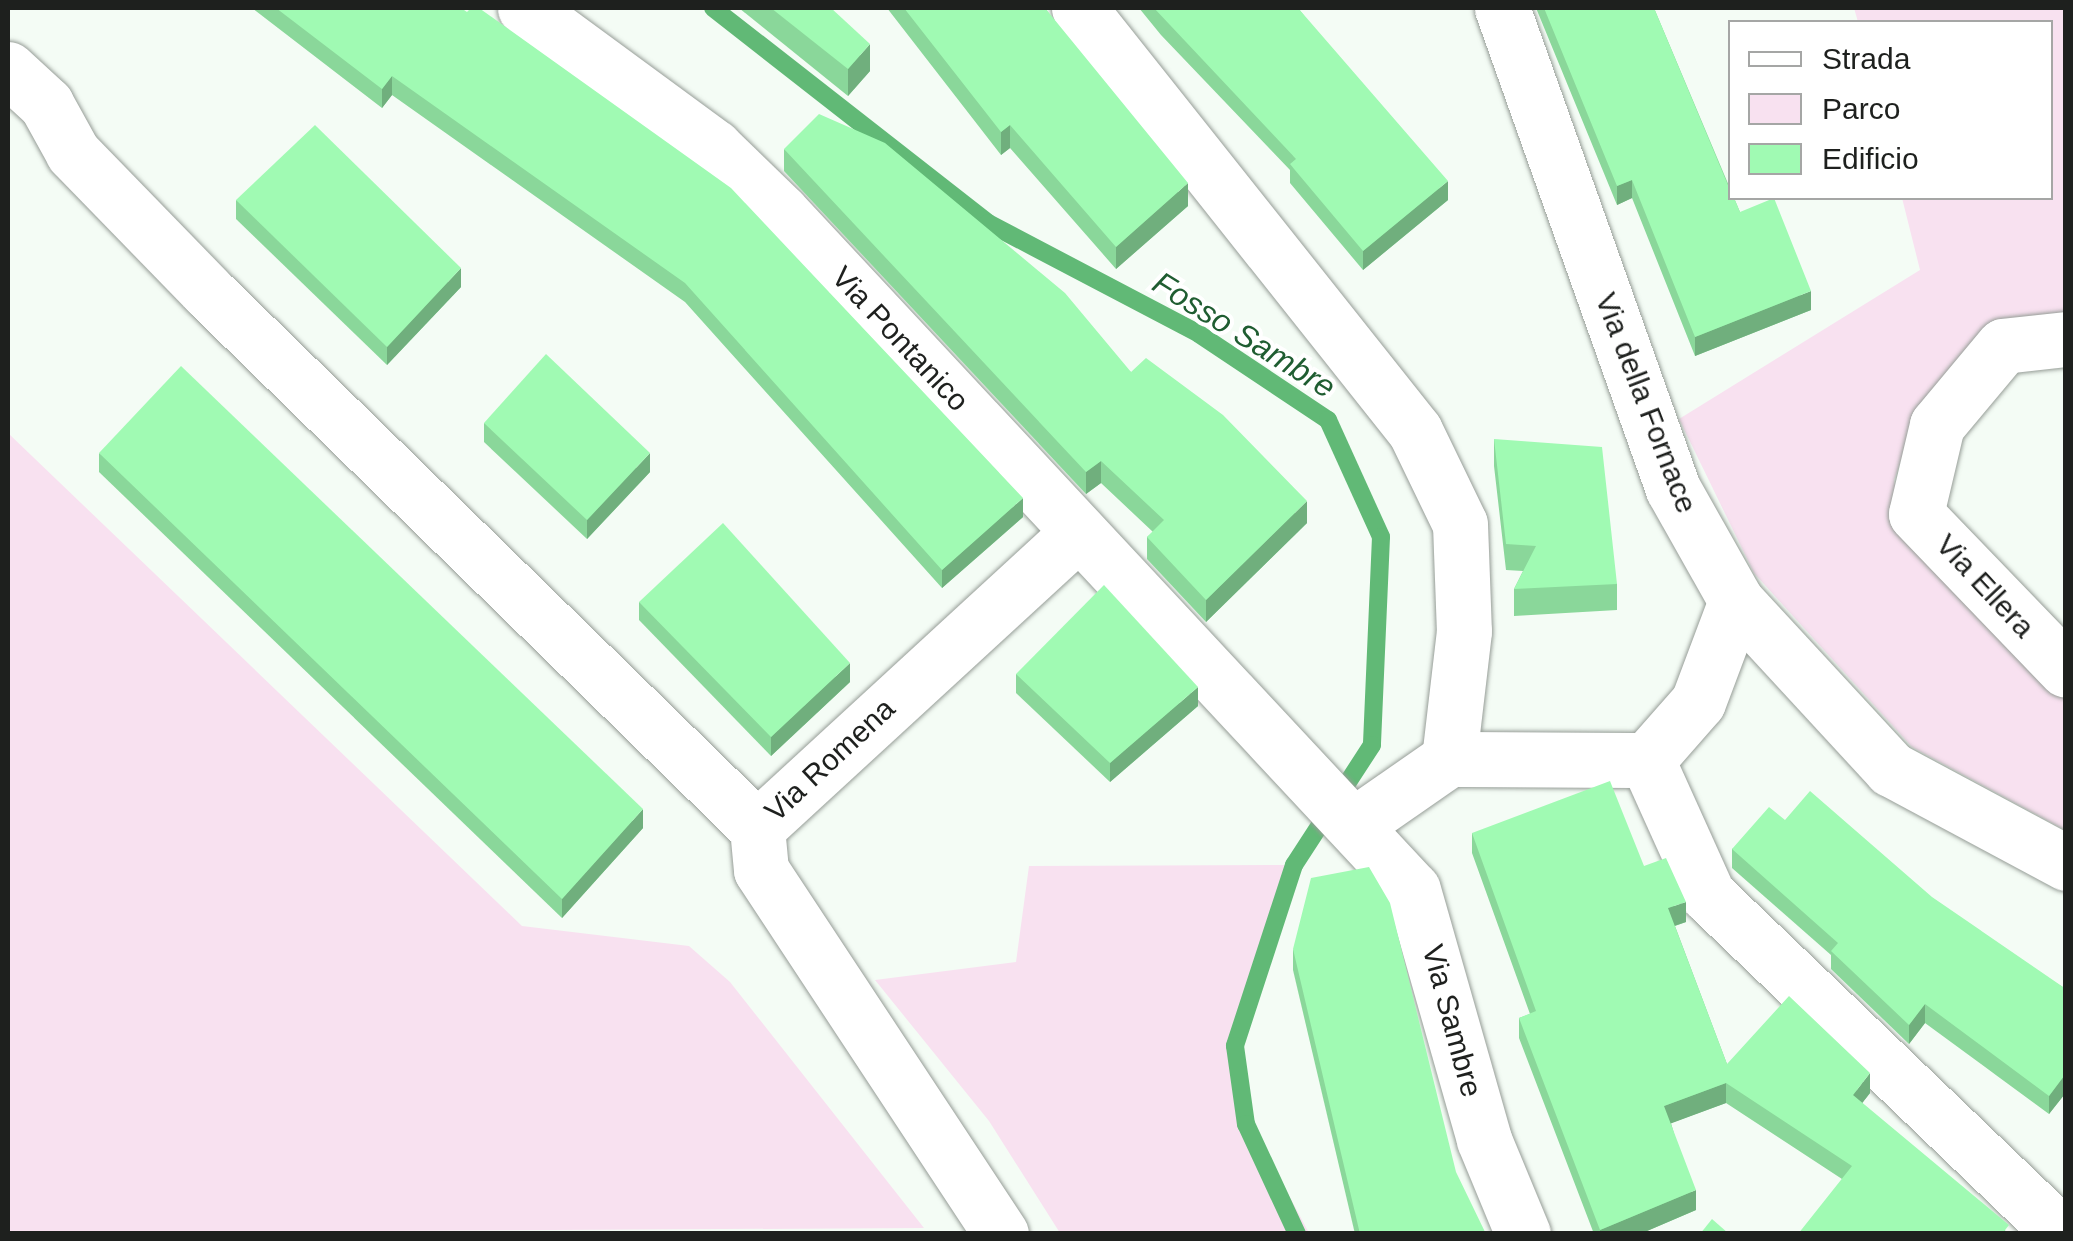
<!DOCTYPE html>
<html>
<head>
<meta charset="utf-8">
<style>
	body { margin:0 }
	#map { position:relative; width:2073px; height:1241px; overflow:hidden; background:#f4fcf5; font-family:Arial,sans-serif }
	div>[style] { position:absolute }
	.green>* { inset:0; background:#f8e1f0 }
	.stream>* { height:18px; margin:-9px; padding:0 9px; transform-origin:9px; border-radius:9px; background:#61b976 }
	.roads { filter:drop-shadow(0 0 2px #969d97) drop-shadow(0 0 2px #969d97) }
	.minor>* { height:55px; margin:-27.5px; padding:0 27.5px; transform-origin:27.5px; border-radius:27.5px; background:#fff }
	.wall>* { inset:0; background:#8ad79a }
	.shaded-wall>* { inset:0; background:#70af7d }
	.building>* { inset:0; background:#a0fab3 }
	span { translate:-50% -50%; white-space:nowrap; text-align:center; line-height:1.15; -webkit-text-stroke:8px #fff; paint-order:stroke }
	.street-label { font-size:30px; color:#1e201e }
	.water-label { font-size:32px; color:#1f5d31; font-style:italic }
	.frame { position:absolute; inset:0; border:10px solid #1e201e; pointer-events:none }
	.legend { position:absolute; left:1728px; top:20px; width:325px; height:180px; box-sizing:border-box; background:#fff; border:2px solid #a5a6a5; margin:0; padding:12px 18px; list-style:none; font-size:30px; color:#1e201e }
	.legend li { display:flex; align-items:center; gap:20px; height:50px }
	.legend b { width:50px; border:2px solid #a5a6a5 }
</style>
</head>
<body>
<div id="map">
	<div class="green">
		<div style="clip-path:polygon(1854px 8px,2065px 8px,2065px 323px,1921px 404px,1894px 480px,1906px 540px,2065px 700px,2065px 830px,1912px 747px,1754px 573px,1679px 419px,1920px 270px,1902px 198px,2050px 198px,2050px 22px,1858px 22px)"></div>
		<div style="clip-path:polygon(8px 433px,522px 926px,689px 946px,730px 982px,924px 1228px,8px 1233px)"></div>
		<div style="clip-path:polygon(1294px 865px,1239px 1031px,1244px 1111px,1309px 1233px,1060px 1233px,989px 1121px,875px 980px,1016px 962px,1029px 866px)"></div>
	</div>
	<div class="stream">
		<div style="left:713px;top:8px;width:349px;rotate:38deg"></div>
		<div style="left:988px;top:223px;width:238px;rotate:27.7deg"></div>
		<div style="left:1199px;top:334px;width:155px;rotate:33.7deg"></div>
		<div style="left:1328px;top:420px;width:128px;rotate:65.6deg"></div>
		<div style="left:1381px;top:537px;width:208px;rotate:92.5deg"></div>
		<div style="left:1372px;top:745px;width:143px;rotate:123deg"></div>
		<div style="left:1294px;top:865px;width:190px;rotate:108.1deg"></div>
		<div style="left:1235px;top:1046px;width:79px;rotate:82deg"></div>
		<div style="left:1246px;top:1124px;width:121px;rotate:65.1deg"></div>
	</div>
	<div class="roads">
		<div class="minor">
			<div style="left:525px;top:8px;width:235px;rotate:36.3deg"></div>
			<div style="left:714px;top:147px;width:92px;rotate:44.1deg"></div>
			<div style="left:780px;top:211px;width:928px;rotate:47.01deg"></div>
			<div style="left:1413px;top:890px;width:260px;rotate:74.1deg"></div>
			<div style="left:1484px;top:1140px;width:102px;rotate:67.5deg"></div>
			<div style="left:1079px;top:8px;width:540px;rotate:51.54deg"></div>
			<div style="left:1415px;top:431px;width:103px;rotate:64.2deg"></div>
			<div style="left:1460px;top:524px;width:107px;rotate:87.9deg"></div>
			<div style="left:1464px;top:631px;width:129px;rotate:96.7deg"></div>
			<div style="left:1502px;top:8px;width:510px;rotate:70.43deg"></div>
			<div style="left:1673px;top:489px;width:129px;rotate:60.6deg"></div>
			<div style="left:1736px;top:601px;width:229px;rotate:47.3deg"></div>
			<div style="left:1891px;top:769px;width:199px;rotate:28.2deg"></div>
			<div style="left:8px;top:69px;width:52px;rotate:42.6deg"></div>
			<div style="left:46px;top:104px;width:56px;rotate:61.1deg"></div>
			<div style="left:73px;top:153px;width:192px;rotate:45.8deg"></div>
			<div style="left:207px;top:291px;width:769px;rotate:44.31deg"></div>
			<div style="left:2066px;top:339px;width:63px;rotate:173.7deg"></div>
			<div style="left:2003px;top:346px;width:103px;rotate:129.9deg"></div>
			<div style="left:1937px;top:425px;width:91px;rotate:103.3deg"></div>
			<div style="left:1916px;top:514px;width:216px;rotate:46.1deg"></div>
			<div style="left:1647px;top:760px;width:148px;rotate:65.7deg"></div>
			<div style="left:1708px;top:895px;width:490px;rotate:43.8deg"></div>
			<div style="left:1357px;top:823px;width:112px;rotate:-34.8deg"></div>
			<div style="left:1449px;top:759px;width:198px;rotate:0.3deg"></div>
			<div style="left:1647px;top:760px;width:77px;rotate:-48.7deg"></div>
			<div style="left:1698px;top:702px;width:108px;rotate:-69.4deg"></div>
			<div style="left:1001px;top:1234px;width:436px;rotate:-123.4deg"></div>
			<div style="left:761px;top:870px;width:42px;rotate:-95.4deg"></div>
			<div style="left:757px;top:828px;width:437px;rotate:-42.6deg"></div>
		</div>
	</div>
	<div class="wall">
		<div style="clip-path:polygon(252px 8px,461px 8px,1023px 517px,942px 588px,685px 302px,392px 95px,382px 108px)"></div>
		<div style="clip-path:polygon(739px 8px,831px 8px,870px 71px,848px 96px)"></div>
		<div style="clip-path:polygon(887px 8px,1045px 8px,1188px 206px,1116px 269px,1010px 148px,1001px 155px)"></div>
		<div style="clip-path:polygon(1139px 8px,1298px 8px,1448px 200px,1363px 270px,1290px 183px,1290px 170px,1161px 35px)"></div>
		<div style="clip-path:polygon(1536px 8px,1654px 8px,1740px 212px,1811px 310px,1695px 356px,1632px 198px,1617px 205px)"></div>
		<div style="clip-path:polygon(784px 149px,1131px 372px,1307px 523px,1206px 622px,1147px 559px,1147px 537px,1153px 532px,1101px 483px,1086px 494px,784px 171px)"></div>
		<div style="clip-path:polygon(236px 200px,461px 287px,387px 365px,236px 219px)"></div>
		<div style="clip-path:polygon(484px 423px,650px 472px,587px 539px,484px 442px)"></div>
		<div style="clip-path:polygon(1494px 439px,1617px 584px,1617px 610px,1514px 616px,1514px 589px,1523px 571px,1506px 570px,1494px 466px)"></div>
		<div style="clip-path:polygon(99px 453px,643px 828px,562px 918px,99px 472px)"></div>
		<div style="clip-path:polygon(639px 602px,850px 682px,771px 756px,639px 620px)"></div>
		<div style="clip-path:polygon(1016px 674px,1198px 706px,1110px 782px,1016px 693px)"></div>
		<div style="clip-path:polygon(1785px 820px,2066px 989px,2066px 1096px,2064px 1095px,2049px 1114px,1925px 1023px,1909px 1044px,1831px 969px,1831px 955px,1732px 868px,1732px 849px)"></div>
		<div style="clip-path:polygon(1472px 833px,1644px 866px,1686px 922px,1675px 926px,1727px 1064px,1870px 1093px,1862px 1103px,2009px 1234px,1842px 1179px,1726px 1103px,1671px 1123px,1696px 1210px,1640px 1234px,1594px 1234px,1519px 1038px,1519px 1018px,1530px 1014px,1472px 853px)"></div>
		<div style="clip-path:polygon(1293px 949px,1486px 1234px,1355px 1234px,1293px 970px)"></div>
	</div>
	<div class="shaded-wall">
		<div style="clip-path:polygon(870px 44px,870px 71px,848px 96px,848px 69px)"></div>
		<div style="clip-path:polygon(392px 76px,392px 95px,382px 108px,382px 89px)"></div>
		<div style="clip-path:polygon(1010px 125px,1010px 148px,1001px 155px,1001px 132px)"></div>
		<div style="clip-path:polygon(1632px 180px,1632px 198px,1617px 205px,1617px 186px)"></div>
		<div style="clip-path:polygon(1448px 181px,1448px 200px,1363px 270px,1363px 251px)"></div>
		<div style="clip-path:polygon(1188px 183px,1188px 206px,1116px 269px,1116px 247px)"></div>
		<div style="clip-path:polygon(461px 268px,461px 287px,387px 365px,387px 347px)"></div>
		<div style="clip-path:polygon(1811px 291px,1811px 310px,1695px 356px,1695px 337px)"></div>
		<div style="clip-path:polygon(650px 453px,650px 472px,587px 539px,587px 520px)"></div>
		<div style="clip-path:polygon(1101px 461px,1101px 483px,1086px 494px,1086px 472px)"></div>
		<div style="clip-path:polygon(1023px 498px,1023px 517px,942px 588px,942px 570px)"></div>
		<div style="clip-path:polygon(1307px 501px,1307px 523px,1206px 622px,1206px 600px)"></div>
		<div style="clip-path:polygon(850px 663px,850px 682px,771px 756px,771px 737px)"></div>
		<div style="clip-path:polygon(1198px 687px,1198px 706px,1110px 782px,1110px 763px)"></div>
		<div style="clip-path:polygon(643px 809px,643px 828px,562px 918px,562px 899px)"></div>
		<div style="clip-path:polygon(1686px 902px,1686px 922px,1668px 928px,1668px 908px)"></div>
		<div style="clip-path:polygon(1925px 1004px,1925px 1023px,1909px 1044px,1909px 1025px)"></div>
		<div style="clip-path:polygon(1870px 1073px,1870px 1093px,1853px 1115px,1853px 1095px)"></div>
		<div style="clip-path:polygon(2064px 1076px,2064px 1095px,2049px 1114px,2049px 1096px)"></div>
		<div style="clip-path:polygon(1726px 1083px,1726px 1103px,1664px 1126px,1664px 1106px)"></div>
		<div style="clip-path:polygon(1696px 1190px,1696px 1210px,1640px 1234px,1600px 1234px,1600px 1230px)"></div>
	</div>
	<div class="building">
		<div style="clip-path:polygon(276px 8px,461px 8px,467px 12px,471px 8px,479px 8px,731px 188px,1023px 498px,942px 570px,685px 283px,392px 76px,382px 89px)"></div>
		<div style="clip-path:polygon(771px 8px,831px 8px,870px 44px,848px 69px)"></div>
		<div style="clip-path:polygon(904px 8px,1045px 8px,1188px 183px,1116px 247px,1010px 125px,1001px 132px)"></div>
		<div style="clip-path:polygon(1154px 8px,1298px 8px,1448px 181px,1363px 251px,1290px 164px,1296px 159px)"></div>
		<div style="clip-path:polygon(1544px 8px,1654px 8px,1730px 190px,1730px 198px,1734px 198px,1740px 212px,1774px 198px,1811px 291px,1695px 337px,1632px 180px,1617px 186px)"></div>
		<div style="clip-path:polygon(819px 114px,885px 143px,1065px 293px,1131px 372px,1146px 358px,1223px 415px,1307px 501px,1206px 600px,1147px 537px,1164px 520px,1101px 461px,1086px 472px,784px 149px)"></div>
		<div style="clip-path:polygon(315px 125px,461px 268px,387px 347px,236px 200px)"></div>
		<div style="clip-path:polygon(546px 354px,650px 453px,587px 520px,484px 423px)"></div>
		<div style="clip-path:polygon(181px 366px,643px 809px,562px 899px,99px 453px)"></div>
		<div style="clip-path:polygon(1494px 439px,1602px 447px,1617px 584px,1514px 589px,1536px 546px,1506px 544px)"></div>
		<div style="clip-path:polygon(723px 523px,850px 663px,771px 737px,639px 602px)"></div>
		<div style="clip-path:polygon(1104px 585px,1198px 687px,1110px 763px,1016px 674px)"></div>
		<div style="clip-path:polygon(1610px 781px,1644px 866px,1666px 858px,1686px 902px,1668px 908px,1727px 1064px,1789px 996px,1870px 1073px,1853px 1095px,2009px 1225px,2002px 1234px,1798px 1234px,1852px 1166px,1726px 1083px,1664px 1106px,1696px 1190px,1600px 1230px,1519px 1018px,1536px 1011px,1472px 833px)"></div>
		<div style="clip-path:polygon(1810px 791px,1932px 897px,2066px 989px,2066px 1077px,2064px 1076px,2049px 1096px,1925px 1004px,1909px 1025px,1831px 951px,1838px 943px,1732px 849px,1769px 807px,1785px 820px)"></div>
		<div style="clip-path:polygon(1369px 867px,1390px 903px,1456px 1172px,1486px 1234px,1360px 1234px,1293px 949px,1311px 878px)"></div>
		<div style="clip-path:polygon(1712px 1219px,1729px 1234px,1700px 1234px)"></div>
	</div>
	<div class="street-label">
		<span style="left:900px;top:339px;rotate:47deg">Via Pontanico</span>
		<span style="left:1646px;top:403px;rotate:69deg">Via della Fornace</span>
		<span style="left:1985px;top:586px;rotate:47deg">Via Ellera</span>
		<span style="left:830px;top:760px;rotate:-43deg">Via Romena</span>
		<span style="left:1452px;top:1021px;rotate:75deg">Via Sambre</span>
	</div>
	<div class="water-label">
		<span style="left:1244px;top:335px;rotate:32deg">Fosso Sambre</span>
	</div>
	<div class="frame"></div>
	<ul class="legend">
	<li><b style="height:12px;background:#fff"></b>Strada</li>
	<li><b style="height:28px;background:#f8e1f0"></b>Parco</li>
	<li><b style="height:28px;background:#a0fab3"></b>Edificio</li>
	</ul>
</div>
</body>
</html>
